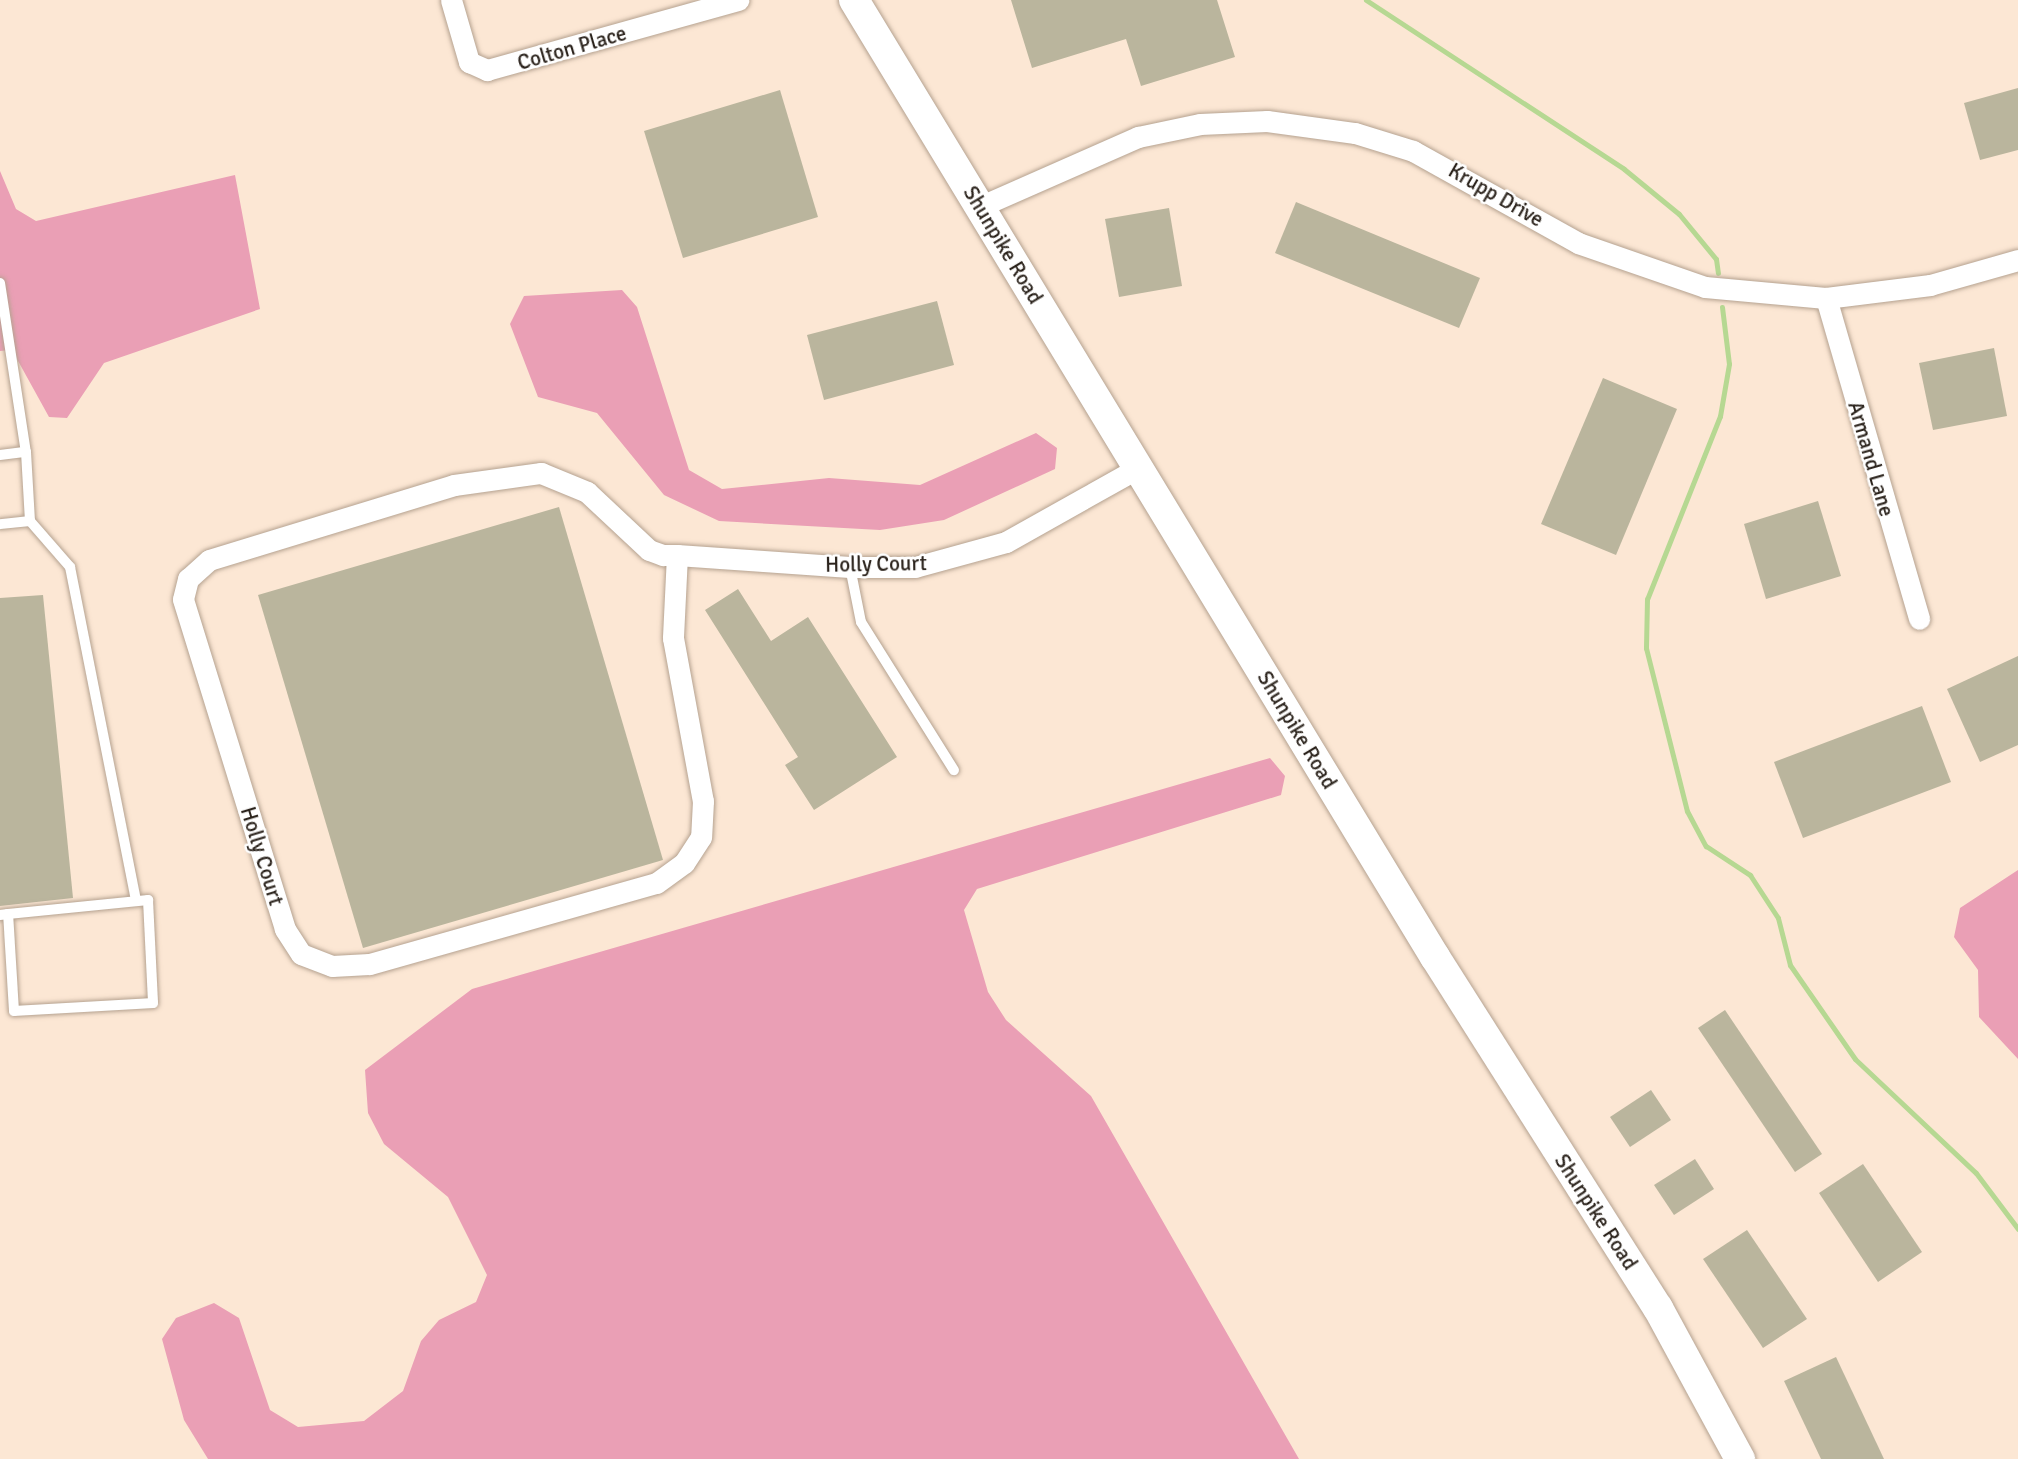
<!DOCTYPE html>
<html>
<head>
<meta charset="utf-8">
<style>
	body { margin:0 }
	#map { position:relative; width:2018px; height:1459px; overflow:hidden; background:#fce7d4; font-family:Signika,sans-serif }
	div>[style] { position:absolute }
	.green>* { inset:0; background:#ea9fb5 }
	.stream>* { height:5px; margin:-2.5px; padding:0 2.5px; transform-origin:2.5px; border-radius:2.5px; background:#b6d892 }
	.building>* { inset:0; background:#bab59d }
	.roads { filter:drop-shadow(0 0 2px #b5a290) drop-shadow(0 0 2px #b5a290) }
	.lane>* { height:10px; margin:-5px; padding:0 5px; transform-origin:5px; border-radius:5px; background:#fff }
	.street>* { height:21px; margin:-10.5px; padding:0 10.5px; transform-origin:10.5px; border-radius:10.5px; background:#fff }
	.secondary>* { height:30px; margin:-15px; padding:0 15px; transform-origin:15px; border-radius:15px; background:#fff }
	span { translate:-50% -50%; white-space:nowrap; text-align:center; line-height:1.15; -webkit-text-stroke:5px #fff; paint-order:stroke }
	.street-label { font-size:21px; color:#2b231c }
</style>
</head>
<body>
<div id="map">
	<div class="green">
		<div style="clip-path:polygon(0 171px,16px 209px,36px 221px,235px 175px,260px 309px,104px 363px,67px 418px,49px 417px,12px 350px,0 351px)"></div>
		<div style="clip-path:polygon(622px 290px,637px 307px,689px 470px,722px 489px,829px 478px,920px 485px,1036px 433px,1057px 448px,1055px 469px,944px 520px,880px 530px,719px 521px,664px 495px,597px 413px,538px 397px,510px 324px,524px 296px)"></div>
		<div style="clip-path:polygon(1270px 758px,1285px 776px,1281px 795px,977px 889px,964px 910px,988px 992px,1006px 1020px,1091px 1096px,1299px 1459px,208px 1459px,184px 1420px,162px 1339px,176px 1318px,214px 1303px,239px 1318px,270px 1410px,298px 1427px,364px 1421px,403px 1391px,421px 1341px,439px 1320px,476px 1302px,487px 1275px,448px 1197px,384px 1144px,368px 1113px,365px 1070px,472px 989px)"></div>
		<div style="clip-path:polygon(2018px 870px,2018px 1059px,1979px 1017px,1978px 970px,1954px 937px,1960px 908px)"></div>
	</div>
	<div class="stream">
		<div style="left:1366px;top:0;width:308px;rotate:33.2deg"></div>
		<div style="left:1624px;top:169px;width:71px;rotate:39.3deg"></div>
		<div style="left:1679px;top:214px;width:58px;rotate:50.6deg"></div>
		<div style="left:1716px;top:259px;width:14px;rotate:82deg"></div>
		<div style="left:1722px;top:307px;width:57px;rotate:83deg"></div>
		<div style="left:1729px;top:364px;width:53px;rotate:99.8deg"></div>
		<div style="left:1720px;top:416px;width:197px;rotate:111.7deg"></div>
		<div style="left:1647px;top:599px;width:49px;rotate:91.2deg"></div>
		<div style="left:1646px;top:648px;width:168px;rotate:75.9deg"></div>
		<div style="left:1687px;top:811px;width:40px;rotate:62deg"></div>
		<div style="left:1706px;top:846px;width:53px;rotate:33.4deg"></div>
		<div style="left:1750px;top:875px;width:51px;rotate:56.9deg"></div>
		<div style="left:1778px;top:918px;width:49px;rotate:75.7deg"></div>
		<div style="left:1790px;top:965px;width:114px;rotate:55.3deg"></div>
		<div style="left:1855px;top:1059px;width:166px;rotate:43.3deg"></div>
		<div style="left:1976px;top:1173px;width:70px;rotate:53.1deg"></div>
	</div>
	<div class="building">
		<div style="clip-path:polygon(1011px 0,1217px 0,1235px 57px,1141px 86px,1126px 39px,1032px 68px)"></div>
		<div style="clip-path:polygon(2018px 88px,2018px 150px,1980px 160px,1964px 103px)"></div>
		<div style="clip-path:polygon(780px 90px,818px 217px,683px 258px,644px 131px)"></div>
		<div style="clip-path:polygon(1296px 202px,1480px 278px,1459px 328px,1275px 253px)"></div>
		<div style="clip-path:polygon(1169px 208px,1182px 286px,1119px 297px,1105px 219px)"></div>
		<div style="clip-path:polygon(937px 301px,954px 365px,824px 400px,807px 335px)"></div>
		<div style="clip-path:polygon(1994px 348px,2007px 416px,1933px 430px,1919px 363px)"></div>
		<div style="clip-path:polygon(1603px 378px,1677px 409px,1616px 555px,1541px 524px)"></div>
		<div style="clip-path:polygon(1818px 501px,1841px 576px,1766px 599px,1744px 524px)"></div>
		<div style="clip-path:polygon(559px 507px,663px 860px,363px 948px,258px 595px)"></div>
		<div style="clip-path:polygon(738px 589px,771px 641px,808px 617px,897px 757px,814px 810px,785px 765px,798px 757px,705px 610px)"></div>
		<div style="clip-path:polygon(43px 595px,73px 898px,0 906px,0 598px)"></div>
		<div style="clip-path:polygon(2018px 656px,2018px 745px,1980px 762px,1947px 689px)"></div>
		<div style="clip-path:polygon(1922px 706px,1951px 782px,1803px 838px,1774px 762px)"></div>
		<div style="clip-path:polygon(1725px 1010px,1822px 1154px,1795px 1172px,1698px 1028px)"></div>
		<div style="clip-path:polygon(1651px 1090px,1671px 1120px,1630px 1147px,1610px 1117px)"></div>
		<div style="clip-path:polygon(1695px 1159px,1714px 1189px,1674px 1215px,1654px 1185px)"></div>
		<div style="clip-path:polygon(1863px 1164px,1922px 1252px,1878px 1282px,1819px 1193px)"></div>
		<div style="clip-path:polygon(1747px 1230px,1807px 1319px,1763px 1348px,1703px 1259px)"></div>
		<div style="clip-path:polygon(1836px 1357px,1884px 1459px,1821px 1459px,1784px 1381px)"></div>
	</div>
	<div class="roads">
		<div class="lane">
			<div style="left:0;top:283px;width:171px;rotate:81.3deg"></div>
			<div style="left:0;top:455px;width:26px;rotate:-7deg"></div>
			<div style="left:26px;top:452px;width:69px;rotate:86.7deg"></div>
			<div style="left:30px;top:521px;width:30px;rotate:174deg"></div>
			<div style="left:30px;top:521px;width:61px;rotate:49deg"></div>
			<div style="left:70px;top:567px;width:340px;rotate:78.8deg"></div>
			<div style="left:850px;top:567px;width:56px;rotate:78.7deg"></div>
			<div style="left:861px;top:622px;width:175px;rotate:57.9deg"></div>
			<div style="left:0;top:915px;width:8px;rotate:-7deg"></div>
			<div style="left:8px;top:914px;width:141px;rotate:-5.7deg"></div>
			<div style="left:148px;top:900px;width:103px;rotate:87.2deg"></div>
			<div style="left:153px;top:1003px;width:139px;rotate:176.7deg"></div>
			<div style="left:14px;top:1011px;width:97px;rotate:-93.5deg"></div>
		</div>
		<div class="street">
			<div style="left:451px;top:0;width:65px;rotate:73.8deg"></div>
			<div style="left:469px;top:62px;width:20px;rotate:24deg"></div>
			<div style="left:487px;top:70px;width:261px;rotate:-15.6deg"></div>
			<div style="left:979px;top:207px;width:174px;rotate:-23.8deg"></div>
			<div style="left:1138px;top:137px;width:63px;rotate:-11.8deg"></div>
			<div style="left:1200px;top:124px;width:67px;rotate:-2.6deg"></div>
			<div style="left:1267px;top:121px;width:89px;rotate:7.8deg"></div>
			<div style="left:1355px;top:133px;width:61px;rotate:17.2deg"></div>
			<div style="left:1413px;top:151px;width:189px;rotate:29.1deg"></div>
			<div style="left:1578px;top:243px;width:134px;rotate:19.1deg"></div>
			<div style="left:1705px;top:287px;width:121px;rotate:5.2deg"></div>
			<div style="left:1826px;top:298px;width:105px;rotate:-7.1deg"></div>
			<div style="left:1930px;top:285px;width:91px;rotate:-15.9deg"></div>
			<div style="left:1826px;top:298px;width:334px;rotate:73.8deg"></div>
			<div style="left:677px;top:555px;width:83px;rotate:92.8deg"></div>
			<div style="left:673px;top:638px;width:166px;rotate:79.6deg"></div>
			<div style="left:703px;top:801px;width:36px;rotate:93deg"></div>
			<div style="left:701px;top:837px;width:31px;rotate:123deg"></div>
			<div style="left:684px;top:863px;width:34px;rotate:144deg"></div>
			<div style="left:656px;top:883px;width:298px;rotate:164.2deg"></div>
			<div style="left:369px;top:964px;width:37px;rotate:177deg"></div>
			<div style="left:332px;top:966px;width:33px;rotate:-159deg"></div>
			<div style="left:301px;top:954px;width:30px;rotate:-123deg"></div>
			<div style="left:285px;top:929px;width:345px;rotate:-107.2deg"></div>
			<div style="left:183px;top:599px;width:21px;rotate:-76deg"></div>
			<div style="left:188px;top:579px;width:28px;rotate:-42deg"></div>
			<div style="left:209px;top:560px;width:256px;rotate:-17deg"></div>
			<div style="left:454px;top:485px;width:88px;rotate:-7.9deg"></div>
			<div style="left:541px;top:473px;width:50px;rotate:22.4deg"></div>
			<div style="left:587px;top:492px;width:85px;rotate:43.1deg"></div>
			<div style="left:649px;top:550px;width:15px;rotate:20deg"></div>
			<div style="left:663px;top:555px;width:14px"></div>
			<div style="left:677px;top:555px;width:173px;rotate:4deg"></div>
			<div style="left:850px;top:567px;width:65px"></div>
			<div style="left:915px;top:567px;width:94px;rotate:-15.4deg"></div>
			<div style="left:1006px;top:542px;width:151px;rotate:-29.3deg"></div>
		</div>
		<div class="secondary">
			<div style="left:854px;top:0;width:1120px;rotate:58.74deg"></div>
			<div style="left:1435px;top:957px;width:416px;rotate:57.6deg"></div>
			<div style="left:1658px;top:1308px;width:172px;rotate:61.5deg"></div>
		</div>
	</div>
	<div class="street-label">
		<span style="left:572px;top:48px;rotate:-16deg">Colton Place</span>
		<span style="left:1496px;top:195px;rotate:30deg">Krupp Drive</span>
		<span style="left:1003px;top:245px;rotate:59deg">Shunpike Road</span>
		<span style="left:1871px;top:459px;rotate:74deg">Armand Lane</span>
		<span style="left:876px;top:564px;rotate:-1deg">Holly Court</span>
		<span style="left:1297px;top:730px;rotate:59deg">Shunpike Road</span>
		<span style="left:262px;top:856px;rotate:73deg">Holly Court</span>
		<span style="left:1596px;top:1212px;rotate:57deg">Shunpike Road</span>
	</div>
</div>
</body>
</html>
